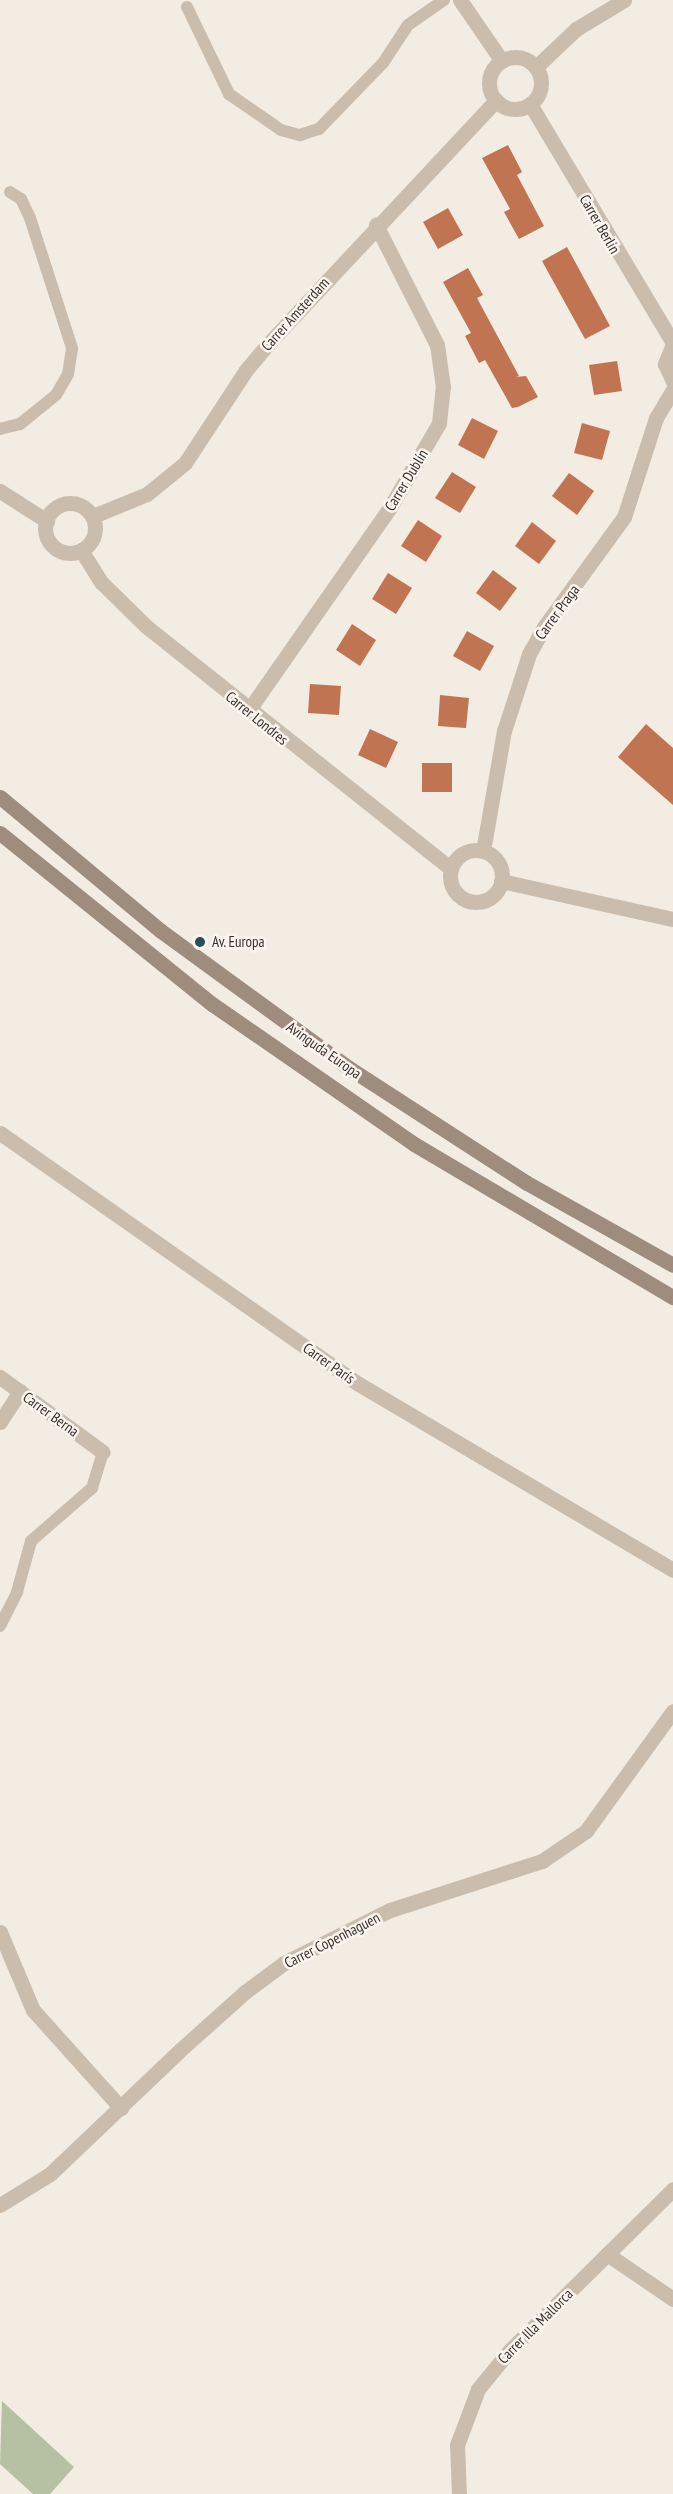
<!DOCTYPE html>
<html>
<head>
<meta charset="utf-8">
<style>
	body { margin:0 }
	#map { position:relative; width:673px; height:2494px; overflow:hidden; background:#f3ece2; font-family:"PT Sans Narrow",sans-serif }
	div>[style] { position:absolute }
	.green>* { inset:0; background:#b5c1a2 }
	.building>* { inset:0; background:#c07452 }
	.service>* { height:12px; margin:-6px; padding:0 6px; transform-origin:6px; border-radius:6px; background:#cbbdae }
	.minor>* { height:15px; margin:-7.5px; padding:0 7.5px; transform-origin:7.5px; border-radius:7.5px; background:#cbbdae }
	.minor>.ring { margin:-7.5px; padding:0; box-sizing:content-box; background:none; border:15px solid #cbbdae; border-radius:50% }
	.secondary>* { height:15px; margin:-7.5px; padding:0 7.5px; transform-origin:7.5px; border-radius:7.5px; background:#9e8c7f }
	.dots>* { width:16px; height:16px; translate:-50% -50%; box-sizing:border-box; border:3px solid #faf5ee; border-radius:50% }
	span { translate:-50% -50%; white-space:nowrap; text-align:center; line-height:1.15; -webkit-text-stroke:5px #faf5ee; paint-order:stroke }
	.street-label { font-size:15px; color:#3a312c }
	.poi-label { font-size:15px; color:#3a312c }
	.left { translate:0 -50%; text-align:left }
</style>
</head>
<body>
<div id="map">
	<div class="green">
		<div style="clip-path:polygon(2px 2401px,74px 2467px,50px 2494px,33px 2494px,0 2464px)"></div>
	</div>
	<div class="building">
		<div style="clip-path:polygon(508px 145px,522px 172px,517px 175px,544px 226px,519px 239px,504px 212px,510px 209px,482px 158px)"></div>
		<div style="clip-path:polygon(448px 208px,463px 235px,438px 249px,423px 222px)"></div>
		<div style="clip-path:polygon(567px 247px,610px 326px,585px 339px,542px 261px)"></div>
		<div style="clip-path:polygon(468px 268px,483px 295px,477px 298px,519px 376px,516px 377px,526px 376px,538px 397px,518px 407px,512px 408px,485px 360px,479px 363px,465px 336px,471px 333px,443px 282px)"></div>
		<div style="clip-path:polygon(617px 361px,622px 391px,594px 395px,589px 365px)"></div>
		<div style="clip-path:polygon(472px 418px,498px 431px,484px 459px,458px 445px)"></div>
		<div style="clip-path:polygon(582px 423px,610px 431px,602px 460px,574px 453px)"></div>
		<div style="clip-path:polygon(452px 472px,476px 487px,460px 513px,435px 498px)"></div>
		<div style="clip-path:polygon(569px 473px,594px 491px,577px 515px,552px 496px)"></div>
		<div style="clip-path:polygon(418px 520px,442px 536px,426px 562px,401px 546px)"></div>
		<div style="clip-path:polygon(532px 522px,556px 541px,539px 564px,515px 546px)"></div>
		<div style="clip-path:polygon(493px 570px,517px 588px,500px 611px,476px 593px)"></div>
		<div style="clip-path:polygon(388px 573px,412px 588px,396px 614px,372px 599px)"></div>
		<div style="clip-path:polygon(352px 624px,376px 640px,360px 666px,336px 650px)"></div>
		<div style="clip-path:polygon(467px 631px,494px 646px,480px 671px,453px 656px)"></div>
		<div style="clip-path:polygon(310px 684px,341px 686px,339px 715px,308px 713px)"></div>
		<div style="clip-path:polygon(440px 695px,469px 698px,466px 728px,438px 726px)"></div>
		<div style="clip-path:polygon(646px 724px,673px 748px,673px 805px,618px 757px)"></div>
		<div style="clip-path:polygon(370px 729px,398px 742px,386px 768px,358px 755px)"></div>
		<div style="clip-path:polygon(422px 763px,452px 763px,452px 792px,422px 792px)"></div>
	</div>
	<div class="service">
		<div style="left:187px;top:7px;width:97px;rotate:64.2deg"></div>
		<div style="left:229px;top:94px;width:63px;rotate:34.7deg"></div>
		<div style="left:281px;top:130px;width:20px;rotate:15deg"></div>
		<div style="left:300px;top:135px;width:20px;rotate:-18deg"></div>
		<div style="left:319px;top:129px;width:92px;rotate:-45.9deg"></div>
		<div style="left:383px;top:63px;width:45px;rotate:-56.7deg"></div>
		<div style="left:408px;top:25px;width:44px;rotate:-34.8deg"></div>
		<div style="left:0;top:429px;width:21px;rotate:-14deg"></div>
		<div style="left:20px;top:424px;width:46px;rotate:-38.9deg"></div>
		<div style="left:56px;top:395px;width:24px;rotate:-60deg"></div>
		<div style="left:68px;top:374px;width:26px;rotate:-81deg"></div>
		<div style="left:72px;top:348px;width:137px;rotate:-107.9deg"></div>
		<div style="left:30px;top:218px;width:21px;rotate:-115deg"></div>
		<div style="left:21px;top:199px;width:13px;rotate:-148deg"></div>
		<div style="left:0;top:1626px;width:38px;rotate:-63deg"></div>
		<div style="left:17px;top:1592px;width:53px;rotate:-74.6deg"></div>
		<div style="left:31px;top:1541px;width:81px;rotate:-41deg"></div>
		<div style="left:92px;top:1488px;width:38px;rotate:-73deg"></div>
	</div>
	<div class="minor">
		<div style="left:460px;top:0;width:74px;rotate:55.5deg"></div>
		<div class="ring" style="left:489px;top:57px;width:37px;height:37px"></div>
		<div style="left:536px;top:67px;width:55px;rotate:-43.5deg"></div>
		<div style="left:576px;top:29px;width:56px;rotate:-31.1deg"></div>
		<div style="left:530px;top:104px;width:279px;rotate:59.1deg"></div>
		<div style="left:673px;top:344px;width:22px;rotate:112deg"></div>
		<div style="left:665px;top:364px;width:19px;rotate:65deg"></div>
		<div style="left:0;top:491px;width:56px;rotate:32.6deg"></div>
		<div class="ring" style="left:45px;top:503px;width:35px;height:35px"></div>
		<div style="left:93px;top:516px;width:58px;rotate:-22.2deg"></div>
		<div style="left:147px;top:494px;width:49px;rotate:-39.2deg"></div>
		<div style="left:185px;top:463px;width:111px;rotate:-56.7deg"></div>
		<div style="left:246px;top:370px;width:34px;rotate:-50deg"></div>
		<div style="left:268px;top:344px;width:334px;rotate:-46.9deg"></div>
		<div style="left:81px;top:550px;width:38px;rotate:58deg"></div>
		<div style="left:101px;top:582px;width:64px;rotate:44.4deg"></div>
		<div style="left:147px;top:627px;width:387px;rotate:38.5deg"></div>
		<div style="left:248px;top:711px;width:246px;rotate:-55.1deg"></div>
		<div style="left:389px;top:509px;width:99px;rotate:-59.8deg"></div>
		<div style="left:439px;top:423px;width:36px;rotate:-84deg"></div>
		<div style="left:443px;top:387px;width:42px;rotate:-98.1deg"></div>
		<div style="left:437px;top:345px;width:135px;rotate:-116.9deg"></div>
		<div class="ring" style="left:450px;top:850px;width:37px;height:37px"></div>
		<div style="left:483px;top:851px;width:122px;rotate:-80.1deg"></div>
		<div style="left:504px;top:731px;width:81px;rotate:-72deg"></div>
		<div style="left:529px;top:654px;width:31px;rotate:-61deg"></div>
		<div style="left:544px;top:627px;width:136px;rotate:-54deg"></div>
		<div style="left:624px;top:517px;width:104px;rotate:-72.1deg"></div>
		<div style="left:656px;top:418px;width:33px;rotate:-59deg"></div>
		<div style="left:501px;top:881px;width:176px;rotate:12.5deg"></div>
		<div style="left:0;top:1133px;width:436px;rotate:35deg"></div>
		<div style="left:357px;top:1383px;width:367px;rotate:30.6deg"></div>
		<div style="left:0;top:1377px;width:127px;rotate:36.1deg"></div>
		<div style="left:0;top:1422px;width:37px;rotate:-57deg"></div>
		<div style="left:0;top:1932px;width:85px;rotate:67.1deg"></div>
		<div style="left:33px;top:2010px;width:132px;rotate:48.1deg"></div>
		<div style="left:0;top:2205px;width:59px;rotate:-31.8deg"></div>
		<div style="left:50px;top:2174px;width:178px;rotate:-43.6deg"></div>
		<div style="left:179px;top:2051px;width:89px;rotate:-41.8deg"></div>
		<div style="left:245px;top:1992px;width:49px;rotate:-36.6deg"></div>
		<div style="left:284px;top:1963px;width:119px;rotate:-26.6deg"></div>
		<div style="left:390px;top:1910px;width:160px;rotate:-17.9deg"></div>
		<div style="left:542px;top:1861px;width:53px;rotate:-34.3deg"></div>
		<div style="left:586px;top:1831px;width:148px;rotate:-54.1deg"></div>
		<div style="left:607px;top:2254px;width:80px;rotate:34.3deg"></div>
		<div style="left:459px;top:2494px;width:49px;rotate:-92.3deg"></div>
		<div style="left:457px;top:2445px;width:60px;rotate:-69.4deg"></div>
		<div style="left:478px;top:2389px;width:50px;rotate:-50.6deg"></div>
		<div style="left:510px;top:2350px;width:229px;rotate:-44.6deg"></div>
	</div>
	<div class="secondary">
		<div style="left:0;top:797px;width:209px;rotate:39.8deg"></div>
		<div style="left:161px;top:931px;width:233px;rotate:36.1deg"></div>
		<div style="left:349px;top:1068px;width:212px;rotate:32.9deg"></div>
		<div style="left:527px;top:1183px;width:167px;rotate:29.3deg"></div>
		<div style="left:0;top:833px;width:272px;rotate:38.9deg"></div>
		<div style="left:212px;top:1004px;width:246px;rotate:34.7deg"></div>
		<div style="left:414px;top:1144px;width:301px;rotate:30.6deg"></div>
	</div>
	<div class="dots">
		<div style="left:200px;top:942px;background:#23525a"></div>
	</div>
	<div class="street-label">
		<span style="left:600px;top:224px;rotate:60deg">Carrer Berlín</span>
		<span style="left:295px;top:314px;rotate:-48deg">Carrer Amsterdam</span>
		<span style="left:406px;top:480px;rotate:-59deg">Carrer Dublín</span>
		<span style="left:557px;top:612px;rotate:-54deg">Carrer Praga</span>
		<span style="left:257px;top:718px;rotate:39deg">Carrer Londres</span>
		<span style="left:324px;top:1050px;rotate:35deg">Avinguda Europa</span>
		<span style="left:329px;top:1363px;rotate:35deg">Carrer París</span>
		<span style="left:51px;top:1414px;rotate:36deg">Carrer Berna</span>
		<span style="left:332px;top:1940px;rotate:-27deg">Carrer Copenhaguen</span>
		<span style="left:535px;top:2326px;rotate:-45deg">Carrer Illa Mallorca</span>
	</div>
	<div class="poi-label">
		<span class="left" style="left:212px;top:942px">Av. Europa</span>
	</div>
</div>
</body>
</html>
